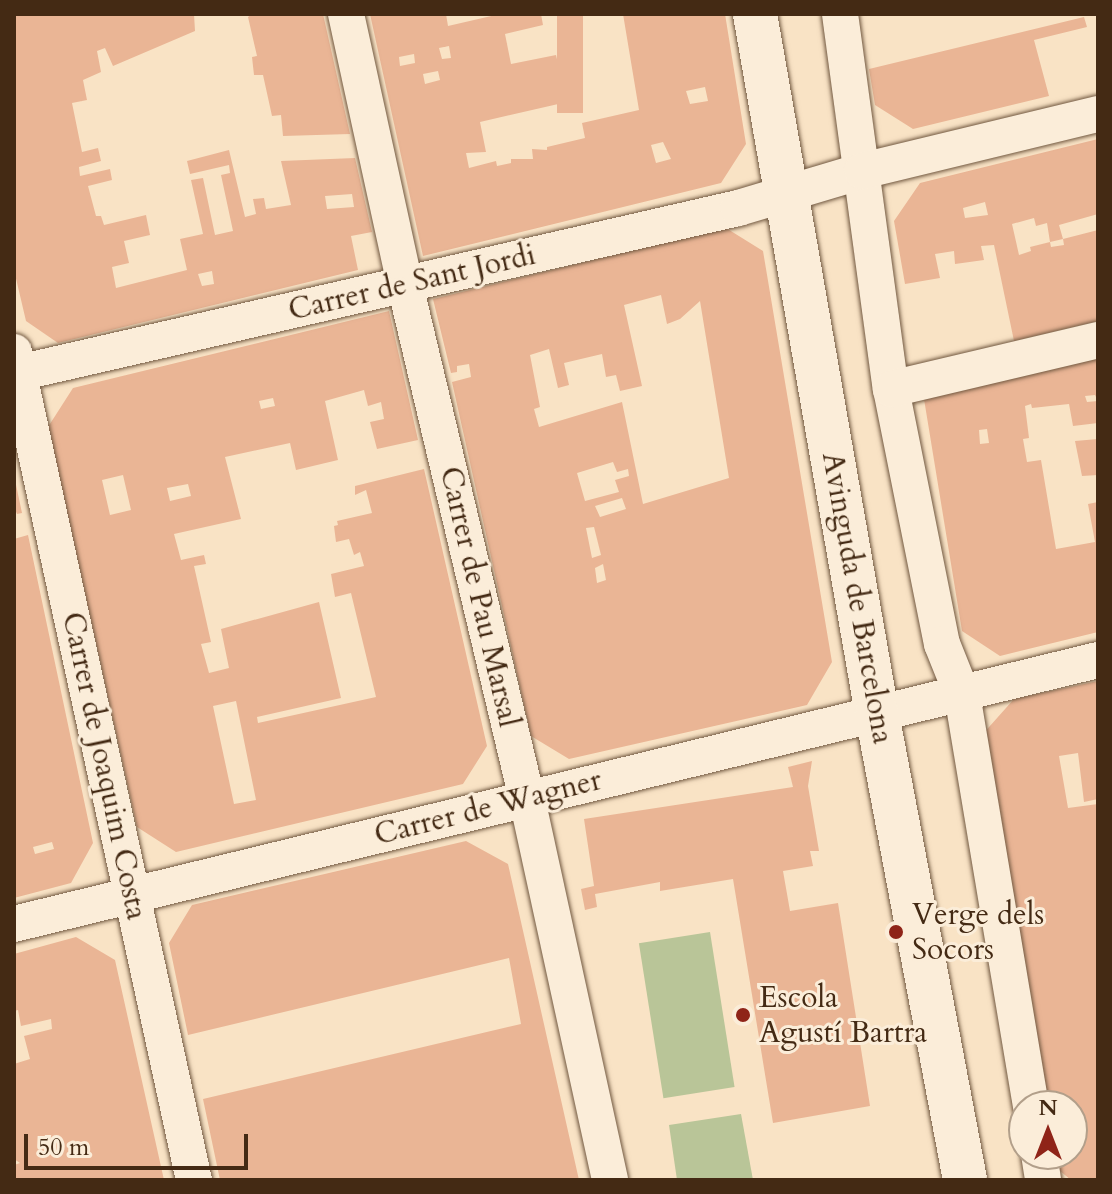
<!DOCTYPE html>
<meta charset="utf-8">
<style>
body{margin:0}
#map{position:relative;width:1112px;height:1194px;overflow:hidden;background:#f9e3c5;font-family:Cardo,serif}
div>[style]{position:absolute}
.green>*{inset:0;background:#b9c598;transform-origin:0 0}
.building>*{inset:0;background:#eab595;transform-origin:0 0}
.roads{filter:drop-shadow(0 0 2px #715840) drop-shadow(0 0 2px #715840)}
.street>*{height:36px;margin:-18px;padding:0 18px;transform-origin:18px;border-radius:18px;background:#fbedd9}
.secondary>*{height:44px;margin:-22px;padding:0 22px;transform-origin:22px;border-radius:22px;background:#fbedd9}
.dots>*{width:22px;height:22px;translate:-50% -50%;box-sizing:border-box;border:4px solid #fbedd9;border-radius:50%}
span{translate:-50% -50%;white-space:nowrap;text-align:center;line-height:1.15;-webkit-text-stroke:6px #fbedd9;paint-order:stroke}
.street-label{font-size:30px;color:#442a14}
.poi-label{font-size:30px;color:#442a14}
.left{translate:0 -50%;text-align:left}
.frame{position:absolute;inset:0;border:16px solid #442a14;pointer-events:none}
.north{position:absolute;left:1008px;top:1090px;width:80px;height:80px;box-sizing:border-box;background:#fbedd9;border:2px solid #b29f8a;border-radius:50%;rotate:0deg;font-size:22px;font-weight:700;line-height:32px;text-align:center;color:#442a14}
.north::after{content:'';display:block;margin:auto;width:28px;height:36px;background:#8f2418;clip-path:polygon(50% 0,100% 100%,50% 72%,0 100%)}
.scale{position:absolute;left:24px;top:1134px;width:224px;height:36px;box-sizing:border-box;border:4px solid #442a14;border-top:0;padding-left:10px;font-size:24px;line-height:28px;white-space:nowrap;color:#442a14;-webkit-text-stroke:6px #fbedd9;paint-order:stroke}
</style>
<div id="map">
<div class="green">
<div style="left:710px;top:932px;width:157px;height:72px;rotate:81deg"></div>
<div style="clip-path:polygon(741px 1114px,753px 1180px,677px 1180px,669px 1125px)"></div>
</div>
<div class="building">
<div style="clip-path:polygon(evenodd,14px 14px,194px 14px,195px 31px,113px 66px,105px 48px,97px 51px,101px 72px,83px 80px,87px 100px,72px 103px,82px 152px,98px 148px,101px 161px,79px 167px,80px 176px,110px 169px,112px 180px,88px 186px,96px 216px,101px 216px,104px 225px,146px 215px,150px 235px,124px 241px,129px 263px,112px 267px,116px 288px,187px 270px,180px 239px,203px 234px,191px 180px,203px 178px,215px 235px,233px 231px,221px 175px,230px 173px,229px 165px,190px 174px,187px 161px,229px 150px,245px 217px,256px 214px,253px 199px,264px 198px,266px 209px,291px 205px,281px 161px,355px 158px,372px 232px,351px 236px,358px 270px,58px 343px,26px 321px,14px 270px,14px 14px,352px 194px,354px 207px,327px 209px,325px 196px,352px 194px,14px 14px,212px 271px,214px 284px,202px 286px,198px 274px,212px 271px)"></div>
<div style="clip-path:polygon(252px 14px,323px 14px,350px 134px,283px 136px,281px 115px,272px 116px,263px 75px,254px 75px,252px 57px,257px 56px,248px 17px)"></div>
<div style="clip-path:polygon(evenodd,370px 14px,446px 14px,448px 26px,500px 14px,541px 14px,543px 25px,505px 34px,511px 64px,556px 55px,567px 102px,480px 122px,486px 152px,466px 153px,469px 168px,496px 161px,497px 166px,511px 163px,511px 159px,533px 159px,532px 149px,547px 150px,547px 147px,585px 138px,582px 123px,639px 110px,623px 14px,725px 14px,746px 144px,721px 183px,423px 256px,370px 14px,449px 46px,451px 58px,442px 59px,439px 48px,449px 46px,370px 14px,414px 54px,415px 63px,400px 66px,399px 57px,414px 54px,370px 14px,438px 71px,440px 80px,425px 84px,423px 74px,438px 71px,370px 14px,705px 87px,708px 101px,690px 104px,686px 91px,705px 87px,370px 14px,663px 142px,671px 159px,656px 163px,651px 145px,663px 142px)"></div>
<div style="left:557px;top:14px;width:26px;height:99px"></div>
<div style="clip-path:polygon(1084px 17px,1087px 27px,1034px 40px,1049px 96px,913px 129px,875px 105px,869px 69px)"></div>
<div style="clip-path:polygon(evenodd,1098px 139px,1098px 214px,1059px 225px,1063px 239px,1098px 230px,1098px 321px,1014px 341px,994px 245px,981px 246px,984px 260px,955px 264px,954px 251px,935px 254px,940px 278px,905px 284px,894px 221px,920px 183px,1098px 139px,985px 202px,988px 215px,965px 218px,963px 208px,985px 202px,1098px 139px,1034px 218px,1036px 226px,1047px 223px,1050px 242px,1063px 239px,1064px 245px,1051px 247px,1050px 242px,1030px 247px,1031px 251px,1019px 255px,1012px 224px,1034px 218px)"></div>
<div style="clip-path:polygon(evenodd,726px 228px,763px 251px,832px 662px,807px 705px,569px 759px,531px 736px,452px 382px,471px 377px,469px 364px,457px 366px,457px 372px,451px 373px,433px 299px,726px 228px,661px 295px,667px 324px,680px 319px,700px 301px,729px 478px,643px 504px,622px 402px,539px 427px,534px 409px,540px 407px,530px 355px,549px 349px,558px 388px,569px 385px,564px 363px,602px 354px,606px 377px,616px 375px,620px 391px,642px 386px,624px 305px,661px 295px,726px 228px,613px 462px,617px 472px,628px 469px,629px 476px,615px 480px,619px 492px,585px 501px,577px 473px,613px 462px,726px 228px,622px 498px,626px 509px,600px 517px,595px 506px,622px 498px,726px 228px,594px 527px,601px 555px,592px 558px,586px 528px,594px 527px,726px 228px,603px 564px,606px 580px,597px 583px,595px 568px,603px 564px)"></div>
<div style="clip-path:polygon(evenodd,389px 311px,418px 440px,377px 449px,370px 422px,384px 419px,381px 402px,368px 406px,364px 390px,325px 401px,338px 460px,296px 470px,290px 443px,225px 457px,241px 519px,174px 534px,181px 560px,204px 555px,206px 564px,194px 566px,211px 642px,201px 644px,209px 673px,229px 668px,221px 629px,319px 602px,341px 698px,257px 717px,258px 723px,376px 697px,351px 593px,335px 597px,331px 574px,364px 566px,360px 552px,354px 555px,349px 539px,336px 542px,334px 526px,338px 525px,337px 521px,372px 513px,366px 490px,355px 495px,355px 486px,424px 469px,487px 746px,463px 784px,176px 852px,137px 827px,48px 427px,73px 388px,389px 311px,273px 398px,275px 406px,261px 409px,259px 401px,273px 398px,389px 311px,123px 475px,131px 510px,110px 515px,102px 480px,123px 475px,389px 311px,188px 484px,191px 496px,170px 501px,167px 488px,188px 484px,389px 311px,236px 701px,256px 800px,234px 804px,213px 706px,236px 701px)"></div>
<div style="clip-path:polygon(evenodd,1098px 358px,1098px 401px,1095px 395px,1085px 396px,1087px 402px,1098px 401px,1098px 423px,1073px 426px,1069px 404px,1032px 408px,1031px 404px,1025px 406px,1029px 438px,1023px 439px,1027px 462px,1041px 460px,1056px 549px,1095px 542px,1088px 504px,1098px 502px,1098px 632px,1000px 656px,962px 631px,924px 399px,1098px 358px,987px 429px,989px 443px,980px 444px,979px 430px,987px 429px)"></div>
<div style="clip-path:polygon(1098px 439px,1098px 475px,1082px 476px,1075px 441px)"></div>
<div style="clip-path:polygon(14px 480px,15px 480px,22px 513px,17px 514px,14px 507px)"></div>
<div style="clip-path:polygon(evenodd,28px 535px,93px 843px,71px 883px,14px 898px,14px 539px,28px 535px,52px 842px,54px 849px,35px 854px,33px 847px,52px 842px)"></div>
<div style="clip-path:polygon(1098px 681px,1098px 799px,1084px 802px,1078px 753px,1059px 756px,1068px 808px,1098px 804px,1098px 1180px,1071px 1180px,1048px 1161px,1047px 1154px,1072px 1154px,1072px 1106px,1040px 1106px,981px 736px,1014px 699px)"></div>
<div style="clip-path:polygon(812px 761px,808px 786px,819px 851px,810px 851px,813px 866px,783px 871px,790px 911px,838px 903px,870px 1106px,773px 1123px,733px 879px,660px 891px,660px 882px,595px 894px,597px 907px,585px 910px,581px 889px,594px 886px,584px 819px,793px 787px,788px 767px)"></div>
<div style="clip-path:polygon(466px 841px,508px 864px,579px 1180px,220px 1180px,203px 1099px,521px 1024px,509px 958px,188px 1035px,169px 943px,192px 905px)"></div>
<div style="clip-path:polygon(76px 937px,115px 960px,164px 1180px,14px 1180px,14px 1165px,20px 1163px,14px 1159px,14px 1064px,30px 1059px,24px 1036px,52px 1029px,51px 1019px,21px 1026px,18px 1010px,14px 1011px,14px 954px)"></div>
</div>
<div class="roads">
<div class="street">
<div style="left:346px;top:14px;width:277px;rotate:77.7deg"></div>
<div style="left:405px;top:285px;width:528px;rotate:76.65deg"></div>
<div style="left:527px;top:799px;width:390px;rotate:77.7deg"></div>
<div style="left:840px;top:14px;width:378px;rotate:82.3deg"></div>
<div style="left:891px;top:389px;width:260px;rotate:78.7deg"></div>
<div style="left:942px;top:644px;width:54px;rotate:68.2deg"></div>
<div style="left:962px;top:694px;width:418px;rotate:80.5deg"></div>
<div style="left:14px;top:352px;width:847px;rotate:77.74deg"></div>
<div style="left:14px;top:374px;width:743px;rotate:-12.91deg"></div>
<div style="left:738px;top:208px;width:129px;rotate:-16.6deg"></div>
<div style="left:862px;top:171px;width:243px;rotate:-13.6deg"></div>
<div style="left:891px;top:389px;width:213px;rotate:-13.3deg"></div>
<div style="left:14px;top:924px;width:1116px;rotate:-13.69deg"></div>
<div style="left:1039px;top:1154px;width:26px;rotate:81deg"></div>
</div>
<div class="secondary">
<div style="left:755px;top:14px;width:711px;rotate:80.11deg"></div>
<div style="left:877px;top:714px;width:474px;rotate:79.3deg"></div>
</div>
</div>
<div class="dots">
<div style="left:896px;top:932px;background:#8f2418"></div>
<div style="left:743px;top:1015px;background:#8f2418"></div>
</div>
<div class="street-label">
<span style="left:412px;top:283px;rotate:-13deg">Carrer de Sant Jordi</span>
<span style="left:479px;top:597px;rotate:77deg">Carrer de Pau Marsal</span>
<span style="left:857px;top:598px;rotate:80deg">Avinguda de Barcelona</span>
<span style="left:104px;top:766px;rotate:78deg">Carrer de Joaquim Costa</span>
<span style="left:488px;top:808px;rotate:-14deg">Carrer de Wagner</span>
</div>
<div class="poi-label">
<span class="left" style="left:912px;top:932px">Verge dels<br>Socors</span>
<span class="left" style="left:759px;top:1015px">Escola<br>Agustí Bartra</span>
</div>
<div class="frame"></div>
<div class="north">N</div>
<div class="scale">50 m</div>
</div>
